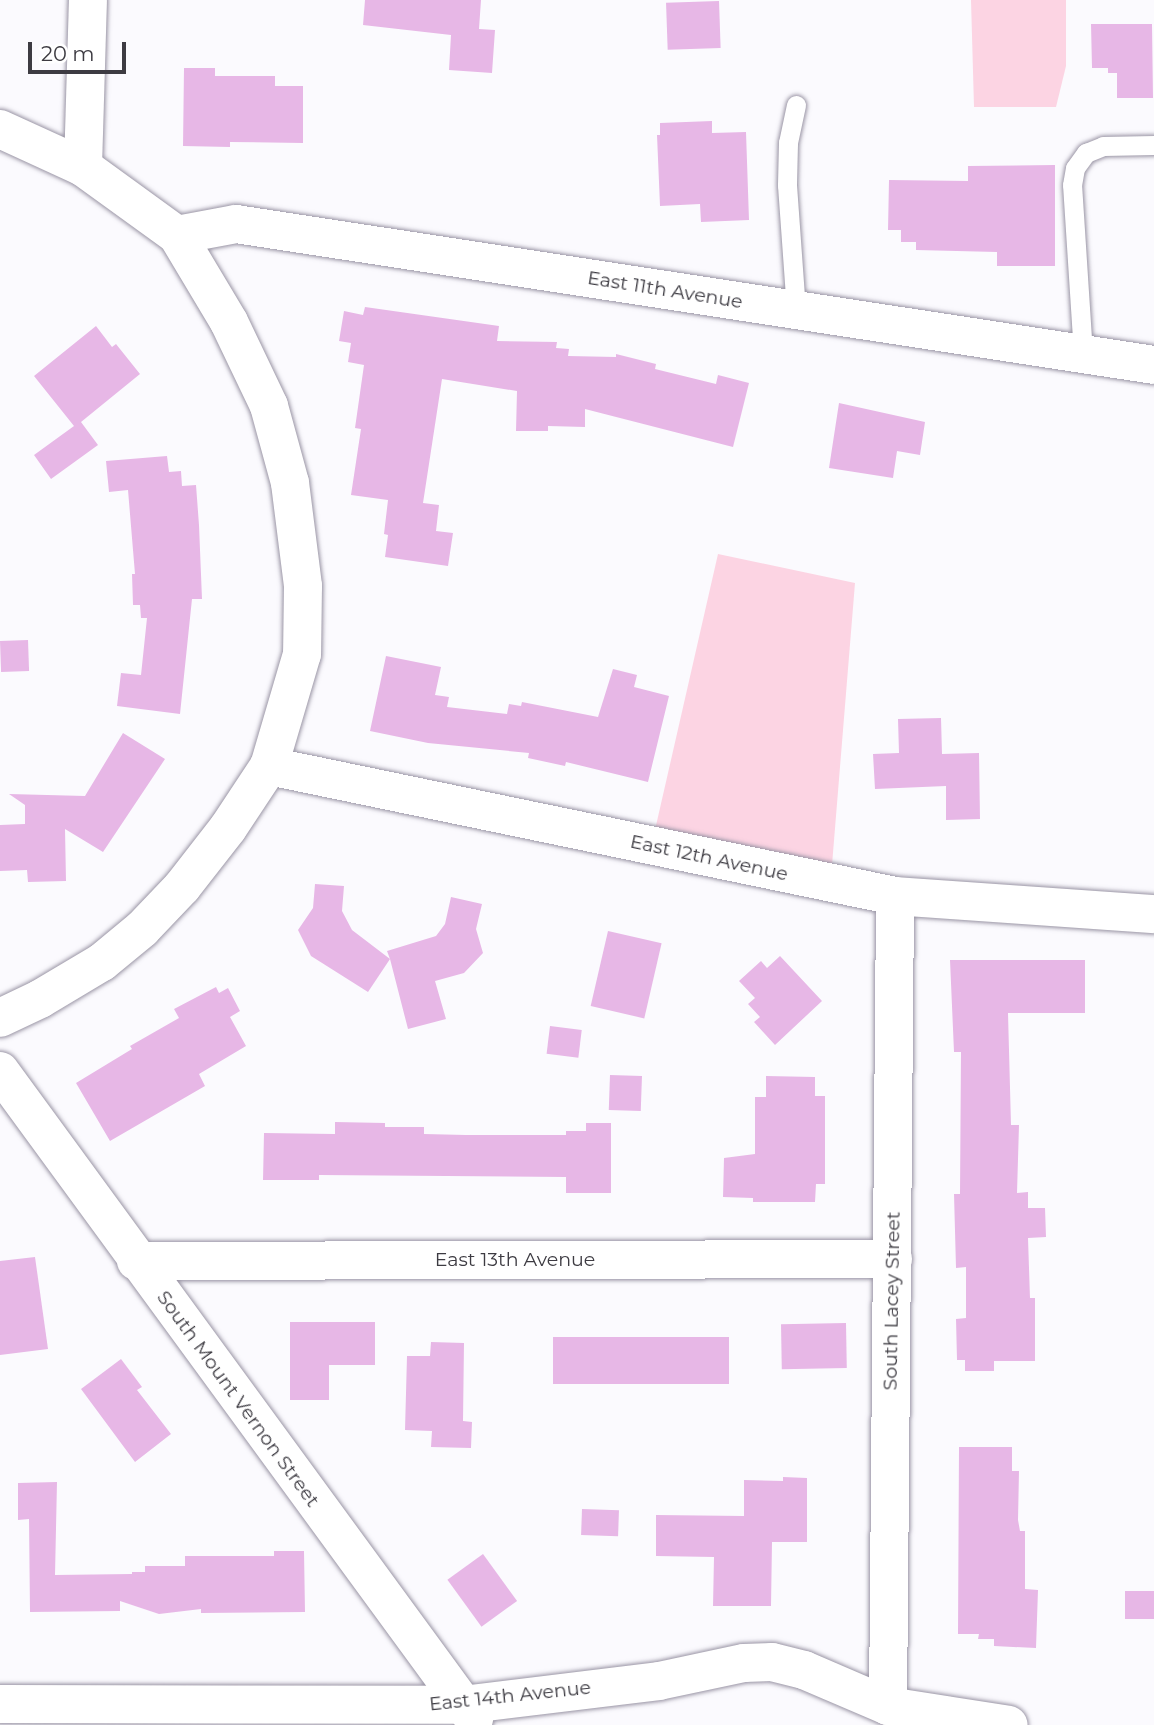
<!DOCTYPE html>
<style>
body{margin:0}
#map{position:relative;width:1154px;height:1725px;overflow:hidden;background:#fbfafe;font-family:Montserrat,sans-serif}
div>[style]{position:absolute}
.green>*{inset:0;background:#fcd4e3}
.building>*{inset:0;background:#e7b7e6;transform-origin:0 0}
.roads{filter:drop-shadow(0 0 2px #9a95a5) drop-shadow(0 0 2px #9a95a5)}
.lane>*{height:19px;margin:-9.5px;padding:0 9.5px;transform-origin:9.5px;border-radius:9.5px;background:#fff}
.street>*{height:38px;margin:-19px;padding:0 19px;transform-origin:19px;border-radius:19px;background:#fff}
span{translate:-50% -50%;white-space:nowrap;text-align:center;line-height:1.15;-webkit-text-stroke:7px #fff;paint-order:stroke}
.street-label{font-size:19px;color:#3d3b42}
.scale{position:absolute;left:28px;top:42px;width:98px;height:32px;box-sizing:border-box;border:4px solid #3d3b42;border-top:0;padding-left:9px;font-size:21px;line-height:24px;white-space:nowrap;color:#3d3b42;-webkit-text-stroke:5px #fff;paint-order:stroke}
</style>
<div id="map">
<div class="green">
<div style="clip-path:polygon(971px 0,1066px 0,1066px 66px,1056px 107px,974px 107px)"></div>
<div style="clip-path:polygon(718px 554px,855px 583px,832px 865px,655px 830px)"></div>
</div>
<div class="building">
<div style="clip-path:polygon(365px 0,481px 0,479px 29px,495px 30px,492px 73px,449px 70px,451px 35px,363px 25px)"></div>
<div style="left:719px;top:1px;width:47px;height:53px;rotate:88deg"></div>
<div style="clip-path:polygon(1091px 24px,1152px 24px,1153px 98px,1117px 98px,1117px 73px,1108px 73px,1108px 68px,1092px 68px)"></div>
<div style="clip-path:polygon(184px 68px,215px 68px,215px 76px,275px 76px,275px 86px,303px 86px,303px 143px,230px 142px,230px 147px,183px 146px)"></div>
<div style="clip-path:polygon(712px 121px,712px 133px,746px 132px,749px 220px,701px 222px,700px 204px,660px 206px,657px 135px,660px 135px,660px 123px)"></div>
<div style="clip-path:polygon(1055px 165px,1055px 266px,997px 266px,997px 252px,916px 250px,916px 242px,901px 242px,901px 230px,888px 230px,889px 180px,968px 181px,968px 166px)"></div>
<div style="clip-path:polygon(365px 307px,499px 326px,497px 341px,557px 342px,556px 348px,569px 349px,568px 356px,616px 357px,616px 354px,656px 364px,655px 369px,716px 384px,718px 375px,749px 383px,733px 447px,585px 409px,585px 427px,548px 426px,548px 431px,516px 431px,517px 391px,442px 379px,423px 503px,439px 505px,436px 531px,453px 533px,448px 566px,385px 557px,388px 535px,384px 534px,388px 500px,351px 495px,361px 429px,355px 428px,364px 365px,348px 362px,351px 343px,339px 341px,344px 311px,363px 315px)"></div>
<div style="clip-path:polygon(96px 326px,112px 347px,116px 344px,140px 374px,81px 422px,98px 445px,51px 479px,34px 455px,74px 426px,34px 376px)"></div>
<div style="clip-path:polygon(839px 403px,925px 422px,920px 455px,897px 451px,893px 478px,829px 468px)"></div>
<div style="clip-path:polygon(167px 456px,169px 472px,181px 471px,182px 486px,196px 485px,199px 525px,202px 599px,192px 599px,180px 714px,117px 706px,121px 673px,141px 675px,147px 618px,141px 618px,140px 605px,133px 605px,132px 574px,135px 574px,128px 490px,109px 492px,106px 461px)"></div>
<div style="left:28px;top:640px;width:31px;height:28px;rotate:88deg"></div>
<div style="clip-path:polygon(386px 656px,441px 667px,435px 695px,449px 697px,447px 707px,507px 714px,509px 704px,521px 706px,522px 702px,598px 717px,613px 669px,637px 675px,634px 687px,669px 696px,648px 782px,566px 762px,565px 766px,528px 758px,529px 753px,428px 743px,370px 731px)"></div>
<div style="clip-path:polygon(941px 718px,942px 754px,979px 753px,980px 819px,946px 820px,946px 786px,875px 789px,873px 754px,899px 753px,898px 719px)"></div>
<div style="clip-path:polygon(123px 733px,165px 759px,103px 852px,65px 829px,66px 881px,28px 882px,27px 870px,0 871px,0 825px,25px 824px,25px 805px,9px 794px,85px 796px)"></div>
<div style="clip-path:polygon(315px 884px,344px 886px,342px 911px,352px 930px,390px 959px,387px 951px,436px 936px,445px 924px,451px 897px,482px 904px,476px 929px,483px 953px,464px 973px,435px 981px,446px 1019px,408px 1029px,390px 959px,368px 992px,311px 956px,298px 930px,313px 908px)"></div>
<div style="left:608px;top:931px;width:55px;height:77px;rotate:13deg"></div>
<div style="clip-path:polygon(780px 956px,822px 1001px,775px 1045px,754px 1022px,760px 1017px,748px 1004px,755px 998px,739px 981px,761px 961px,767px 968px)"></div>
<div style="clip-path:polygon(950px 960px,1085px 960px,1085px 1013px,1008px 1013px,1011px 1125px,1019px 1125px,1017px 1193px,1028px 1192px,1028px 1208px,1045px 1208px,1046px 1237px,1028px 1238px,1030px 1298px,1035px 1298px,1035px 1361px,994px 1361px,994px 1371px,965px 1371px,965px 1360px,957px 1360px,956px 1319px,966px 1318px,966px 1267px,956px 1268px,954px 1194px,960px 1194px,961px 1052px,954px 1052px)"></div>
<div style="clip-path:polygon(216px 987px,219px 993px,228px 988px,240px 1011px,230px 1017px,246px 1046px,199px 1074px,205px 1086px,110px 1141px,76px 1083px,132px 1049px,130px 1046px,179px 1018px,174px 1009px)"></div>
<div style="left:550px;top:1026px;width:32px;height:28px;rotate:7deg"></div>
<div style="left:610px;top:1075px;width:32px;height:35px;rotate:2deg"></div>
<div style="clip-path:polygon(766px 1076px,815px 1077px,815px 1096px,825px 1096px,825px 1184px,816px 1184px,815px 1202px,753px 1202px,753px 1198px,723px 1197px,724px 1158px,755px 1154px,755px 1097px,766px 1097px)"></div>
<div style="clip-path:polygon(335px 1122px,385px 1123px,385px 1127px,424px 1127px,424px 1134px,466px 1135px,566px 1135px,566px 1131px,586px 1131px,586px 1123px,611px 1123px,611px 1193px,566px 1193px,566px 1177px,319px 1175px,319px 1180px,263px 1180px,264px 1133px,335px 1134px)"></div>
<div style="clip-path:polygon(35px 1257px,48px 1349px,0 1355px,0 1261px)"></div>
<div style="clip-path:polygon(290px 1322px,375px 1322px,375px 1365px,329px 1365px,329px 1400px,290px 1400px)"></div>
<div style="left:846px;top:1323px;width:45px;height:65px;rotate:89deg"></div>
<div style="left:553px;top:1337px;width:176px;height:47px"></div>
<div style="clip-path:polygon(431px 1342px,464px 1343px,463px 1421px,472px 1422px,471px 1448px,431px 1447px,432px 1431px,405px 1430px,407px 1356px,430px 1356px)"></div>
<div style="clip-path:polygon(121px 1359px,142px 1387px,137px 1390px,171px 1434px,135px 1462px,81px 1389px)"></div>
<div style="clip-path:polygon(959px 1447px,1012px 1447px,1012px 1471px,1019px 1471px,1018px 1520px,1020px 1531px,1025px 1531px,1025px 1589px,1038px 1590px,1036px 1648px,994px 1646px,994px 1639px,978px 1639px,979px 1634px,958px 1634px)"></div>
<div style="clip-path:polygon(783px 1477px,807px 1478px,807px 1542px,772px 1542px,771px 1606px,713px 1606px,714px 1557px,656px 1556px,656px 1515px,744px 1516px,744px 1480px,783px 1481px)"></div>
<div style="clip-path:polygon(57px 1482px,55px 1575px,132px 1574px,132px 1572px,145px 1572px,145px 1566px,185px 1566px,185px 1556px,274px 1556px,274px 1551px,304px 1551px,305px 1612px,201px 1613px,201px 1609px,159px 1614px,120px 1601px,120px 1611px,30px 1612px,29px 1519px,18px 1520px,18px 1483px)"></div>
<div style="left:582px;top:1509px;width:37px;height:26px;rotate:2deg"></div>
<div style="left:483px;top:1554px;width:58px;height:44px;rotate:54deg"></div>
<div style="left:1154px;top:1591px;width:28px;height:29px;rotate:90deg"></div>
</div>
<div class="roads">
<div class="lane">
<div style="left:796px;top:105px;width:39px;rotate:102deg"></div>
<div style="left:788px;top:143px;width:42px;rotate:91.4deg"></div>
<div style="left:787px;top:185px;width:125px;rotate:85.9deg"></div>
<div style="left:1083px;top:354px;width:169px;rotate:-93.7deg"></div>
<div style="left:1072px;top:185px;width:17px;rotate:-80deg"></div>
<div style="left:1075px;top:168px;width:19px;rotate:-54deg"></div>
<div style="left:1086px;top:153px;width:18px;rotate:-22deg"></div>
<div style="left:1103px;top:146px;width:51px;rotate:-1.1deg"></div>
</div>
<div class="street">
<div style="left:0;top:129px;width:91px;rotate:24.6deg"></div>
<div style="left:83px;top:167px;width:116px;rotate:35.9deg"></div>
<div style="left:177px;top:235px;width:101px;rotate:59.1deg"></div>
<div style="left:229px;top:322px;width:93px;rotate:64.5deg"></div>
<div style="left:269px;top:406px;width:80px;rotate:74.7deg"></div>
<div style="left:290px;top:483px;width:104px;rotate:82.8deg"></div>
<div style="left:303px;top:586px;width:68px;rotate:90.8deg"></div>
<div style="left:302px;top:654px;width:117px;rotate:106.4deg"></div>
<div style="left:269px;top:766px;width:74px;rotate:123.5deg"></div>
<div style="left:228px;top:828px;width:75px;rotate:127.9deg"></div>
<div style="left:182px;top:887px;width:58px;rotate:133.6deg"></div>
<div style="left:142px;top:929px;width:52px;rotate:140.5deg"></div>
<div style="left:102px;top:962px;width:72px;rotate:149.2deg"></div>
<div style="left:40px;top:999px;width:44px;rotate:154.6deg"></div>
<div style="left:83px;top:167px;width:167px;rotate:-88.3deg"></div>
<div style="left:177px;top:235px;width:60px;rotate:-10.6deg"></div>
<div style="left:236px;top:224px;width:929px;rotate:8.73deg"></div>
<div style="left:269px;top:766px;width:639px;rotate:11.73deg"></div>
<div style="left:895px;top:896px;width:260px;rotate:4deg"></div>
<div style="left:0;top:1071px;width:803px;rotate:53.82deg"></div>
<div style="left:136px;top:1261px;width:757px;rotate:-0.15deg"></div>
<div style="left:0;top:1704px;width:462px;rotate:0.1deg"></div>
<div style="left:462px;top:1705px;width:198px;rotate:-6.9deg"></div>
<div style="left:659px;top:1681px;width:87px;rotate:-12deg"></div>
<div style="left:744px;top:1663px;width:28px;rotate:-2deg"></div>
<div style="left:772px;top:1662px;width:33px;rotate:14deg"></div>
<div style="left:804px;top:1670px;width:91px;rotate:23.2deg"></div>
<div style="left:888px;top:1706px;width:122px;rotate:8.9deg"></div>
<div style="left:888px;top:1706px;width:810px;rotate:-89.5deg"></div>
</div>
</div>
<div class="street-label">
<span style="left:665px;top:290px;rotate:9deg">East 11th Avenue</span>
<span style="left:709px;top:858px;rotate:12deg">East 12th Avenue</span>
<span style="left:515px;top:1260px">East 13th Avenue</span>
<span style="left:892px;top:1301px;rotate:-89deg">South Lacey Street</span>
<span style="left:238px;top:1399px;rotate:54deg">South Mount Vernon Street</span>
<span style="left:510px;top:1696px;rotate:-6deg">East 14th Avenue</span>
</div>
<div class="scale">20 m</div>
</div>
